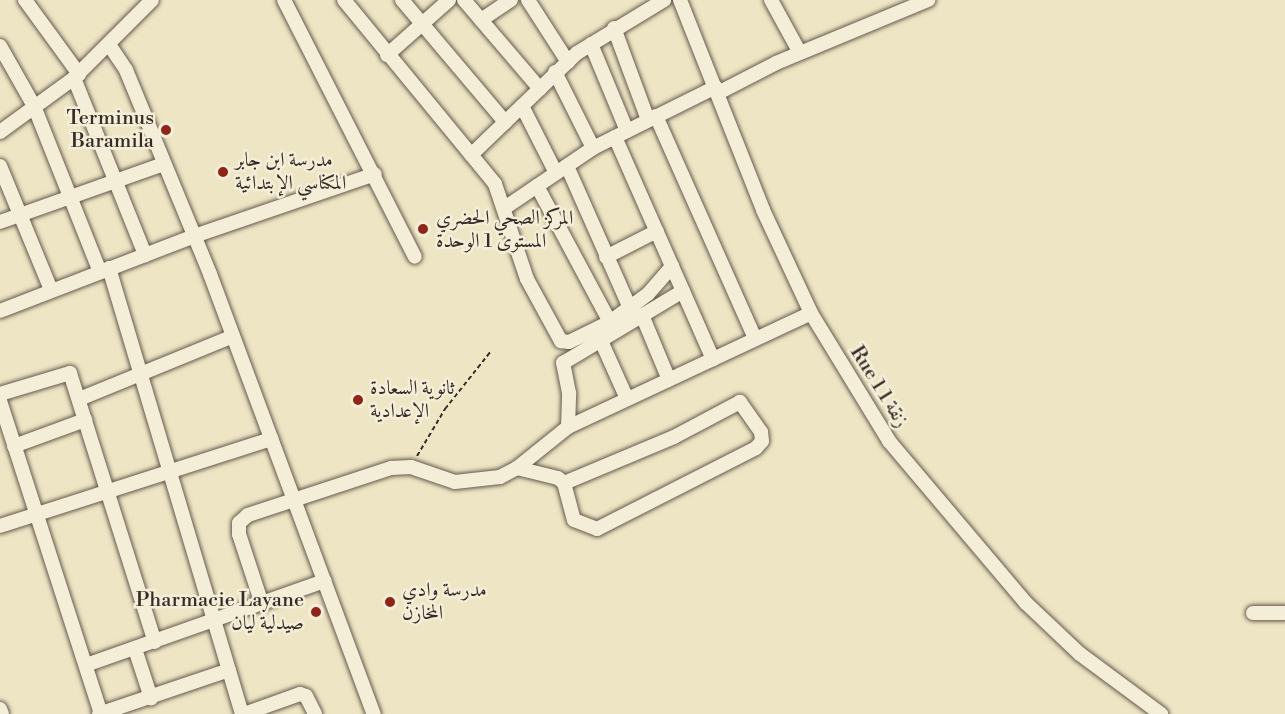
<!DOCTYPE html>
<meta charset="utf-8">
<style>
body{margin:0}
#map{position:relative;width:1285px;height:714px;overflow:hidden;background:#eee5c4;font-family:"Libre Bodoni",Amiri,serif}
div>[style]{position:absolute}
.path>*{height:2px;margin-top:-1px;transform-origin:0;background:repeating-linear-gradient(90deg,#372c25 0 4.5px,transparent 0 7.5px)}
.roads{filter:drop-shadow(0 0 2px #655a4d) drop-shadow(0 0 2px #655a4d)}
.minor>*{height:14px;margin:-7px;padding:0 7px;transform-origin:7px;border-radius:7px;background:#f4eed9}
.dots>*{width:16px;height:16px;translate:-50% -50%;box-sizing:border-box;border:3px solid #f4eed9;border-radius:50%}
span{translate:-50% -50%;white-space:nowrap;text-align:center;line-height:1.15;-webkit-text-stroke:5px #f4eed9;paint-order:stroke}
.poi-label{font-size:20px;color:#372c25}
.right{translate:-100% -50%;text-align:right}
.left{translate:0 -50%;text-align:left}
.street-label{font-size:20px;color:#372c25}
</style>
<div id="map">
<div class="path">
<div style="left:417px;top:456px;width:55px;rotate:-59.2deg"></div>
<div style="left:445px;top:409px;width:74px;rotate:-51.6deg"></div>
</div>
<div class="roads">
<div class="minor">
<div style="left:25px;top:0;width:92px;rotate:53.9deg"></div>
<div style="left:284px;top:0;width:288px;rotate:63deg"></div>
<div style="left:344px;top:0;width:238px;rotate:50.6deg"></div>
<div style="left:495px;top:184px;width:100px;rotate:71.4deg"></div>
<div style="left:527px;top:279px;width:71px;rotate:61.3deg"></div>
<div style="left:561px;top:341px;width:8px;rotate:7deg"></div>
<div style="left:569px;top:342px;width:46px;rotate:-26deg"></div>
<div style="left:610px;top:322px;width:47px;rotate:-36.4deg"></div>
<div style="left:648px;top:294px;width:37px;rotate:-49deg"></div>
<div style="left:402px;top:0;width:160px;rotate:49.8deg"></div>
<div style="left:464px;top:0;width:117px;rotate:49.5deg"></div>
<div style="left:528px;top:0;width:74px;rotate:57.2deg"></div>
<div style="left:680px;top:0;width:226px;rotate:68.4deg"></div>
<div style="left:763px;top:210px;width:114px;rotate:65deg"></div>
<div style="left:811px;top:313px;width:150px;rotate:58.6deg"></div>
<div style="left:889px;top:441px;width:212px;rotate:49.8deg"></div>
<div style="left:1026px;top:603px;width:74px;rotate:43.4deg"></div>
<div style="left:1080px;top:654px;width:101px;rotate:36.5deg"></div>
<div style="left:771px;top:0;width:60px;rotate:61.3deg"></div>
<div style="left:481px;top:20px;width:36px;rotate:-34deg"></div>
<div style="left:614px;top:28px;width:98px;rotate:69.7deg"></div>
<div style="left:591px;top:44px;width:94px;rotate:67.5deg"></div>
<div style="left:0;top:46px;width:69px;rotate:60.5deg"></div>
<div style="left:34px;top:106px;width:179px;rotate:68.3deg"></div>
<div style="left:110px;top:46px;width:29px;rotate:56deg"></div>
<div style="left:126px;top:70px;width:221px;rotate:67.6deg"></div>
<div style="left:210px;top:274px;width:470px;rotate:69.6deg"></div>
<div style="left:387px;top:55px;width:83px;rotate:-41.6deg"></div>
<div style="left:555px;top:72px;width:85px;rotate:63.4deg"></div>
<div style="left:74px;top:78px;width:191px;rotate:68.1deg"></div>
<div style="left:718px;top:93px;width:65px;rotate:-27.3deg"></div>
<div style="left:776px;top:63px;width:165px;rotate:-22.5deg"></div>
<div style="left:522px;top:106px;width:75px;rotate:63.1deg"></div>
<div style="left:656px;top:116px;width:243px;rotate:66deg"></div>
<div style="left:0;top:132px;width:92px;rotate:-36.1deg"></div>
<div style="left:74px;top:78px;width:110px;rotate:-45deg"></div>
<div style="left:615px;top:137px;width:243px;rotate:66.2deg"></div>
<div style="left:471px;top:155px;width:147px;rotate:-43.9deg"></div>
<div style="left:577px;top:53px;width:102px;rotate:-31.3deg"></div>
<div style="left:0;top:166px;width:134px;rotate:67.6deg"></div>
<div style="left:567px;top:166px;width:155px;rotate:66.1deg"></div>
<div style="left:537px;top:186px;width:154px;rotate:61.8deg"></div>
<div style="left:506px;top:207px;width:105px;rotate:-34.1deg"></div>
<div style="left:593px;top:148px;width:137px;rotate:-26.4deg"></div>
<div style="left:0;top:222px;width:174px;rotate:-19.5deg"></div>
<div style="left:606px;top:257px;width:57px;rotate:-27deg"></div>
<div style="left:109px;top:268px;width:465px;rotate:73.4deg"></div>
<div style="left:0;top:311px;width:208px;rotate:-21.1deg"></div>
<div style="left:194px;top:236px;width:191px;rotate:-18.9deg"></div>
<div style="left:642px;top:315px;width:70px;rotate:67.4deg"></div>
<div style="left:602px;top:343px;width:61px;rotate:65.9deg"></div>
<div style="left:0;top:394px;width:73px;rotate:-16.7deg"></div>
<div style="left:70px;top:373px;width:282px;rotate:72.5deg"></div>
<div style="left:79px;top:399px;width:166px;rotate:-22.2deg"></div>
<div style="left:0;top:401px;width:329px;rotate:72.1deg"></div>
<div style="left:568px;top:427px;width:34px;rotate:-88deg"></div>
<div style="left:569px;top:393px;width:31px;rotate:-101deg"></div>
<div style="left:563px;top:363px;width:140px;rotate:-31deg"></div>
<div style="left:14px;top:446px;width:76px;rotate:-20.1deg"></div>
<div style="left:517px;top:468px;width:42px;rotate:13.7deg"></div>
<div style="left:558px;top:478px;width:8px;rotate:40deg"></div>
<div style="left:564px;top:483px;width:38px;rotate:75deg"></div>
<div style="left:574px;top:520px;width:25px;rotate:21deg"></div>
<div style="left:597px;top:529px;width:178px;rotate:-27deg"></div>
<div style="left:756px;top:448px;width:9px;rotate:-49deg"></div>
<div style="left:762px;top:441px;width:9px;rotate:-96deg"></div>
<div style="left:761px;top:432px;width:37px;rotate:-125deg"></div>
<div style="left:740px;top:402px;width:75px;rotate:152.1deg"></div>
<div style="left:674px;top:437px;width:119px;rotate:157.3deg"></div>
<div style="left:0;top:526px;width:285px;rotate:-17.8deg"></div>
<div style="left:262px;top:604px;width:74px;rotate:-108.2deg"></div>
<div style="left:239px;top:534px;width:11px;rotate:-90deg"></div>
<div style="left:239px;top:523px;width:12px;rotate:-42deg"></div>
<div style="left:248px;top:515px;width:151px;rotate:-18.2deg"></div>
<div style="left:391px;top:468px;width:20px;rotate:-3deg"></div>
<div style="left:411px;top:467px;width:46px;rotate:18.8deg"></div>
<div style="left:455px;top:482px;width:45px;rotate:-6.3deg"></div>
<div style="left:500px;top:477px;width:19px;rotate:-28deg"></div>
<div style="left:517px;top:468px;width:65px;rotate:-38.8deg"></div>
<div style="left:568px;top:427px;width:268px;rotate:-25.1deg"></div>
<div style="left:1253px;top:613px;width:32px"></div>
<div style="left:135px;top:649px;width:52px;rotate:71.9deg"></div>
<div style="left:86px;top:665px;width:253px;rotate:-19.4deg"></div>
<div style="left:0;top:709px;width:5px;rotate:68deg"></div>
<div style="left:99px;top:714px;width:137px;rotate:-18.7deg"></div>
<div style="left:244px;top:714px;width:59px;rotate:-19.7deg"></div>
<div style="left:300px;top:694px;width:6px;rotate:18deg"></div>
<div style="left:306px;top:696px;width:20px;rotate:63deg"></div>
</div>
</div>
<div class="dots">
<div style="left:166px;top:130px;background:#8f2418"></div>
<div style="left:223px;top:172px;background:#8f2418"></div>
<div style="left:423px;top:229px;background:#8f2418"></div>
<div style="left:358px;top:400px;background:#8f2418"></div>
<div style="left:390px;top:602px;background:#8f2418"></div>
<div style="left:316px;top:612px;background:#8f2418"></div>
</div>
<div class="poi-label">
<span class="right" style="left:154px;top:130px">Terminus<br>Baramila</span>
<span class="left" style="left:235px;top:172px">مدرسة ابن جابر<br>المكناسي الإبتدائية</span>
<span class="left" style="left:436px;top:230px">المركز الصحي الحضري<br>المستوى 1 الوحدة</span>
<span class="left" style="left:370px;top:400px">ثانوية السعادة<br>الإعدادية</span>
<span class="left" style="left:402px;top:602px">مدرسة وادي<br>المخازن</span>
<span class="right" style="left:304px;top:612px">Pharmacie Layane<br>صيدلية ليان</span>
</div>
<div class="street-label">
<span style="left:879px;top:387px;rotate:58deg">Rue 1 زنقة 1</span>
</div>
</div>
